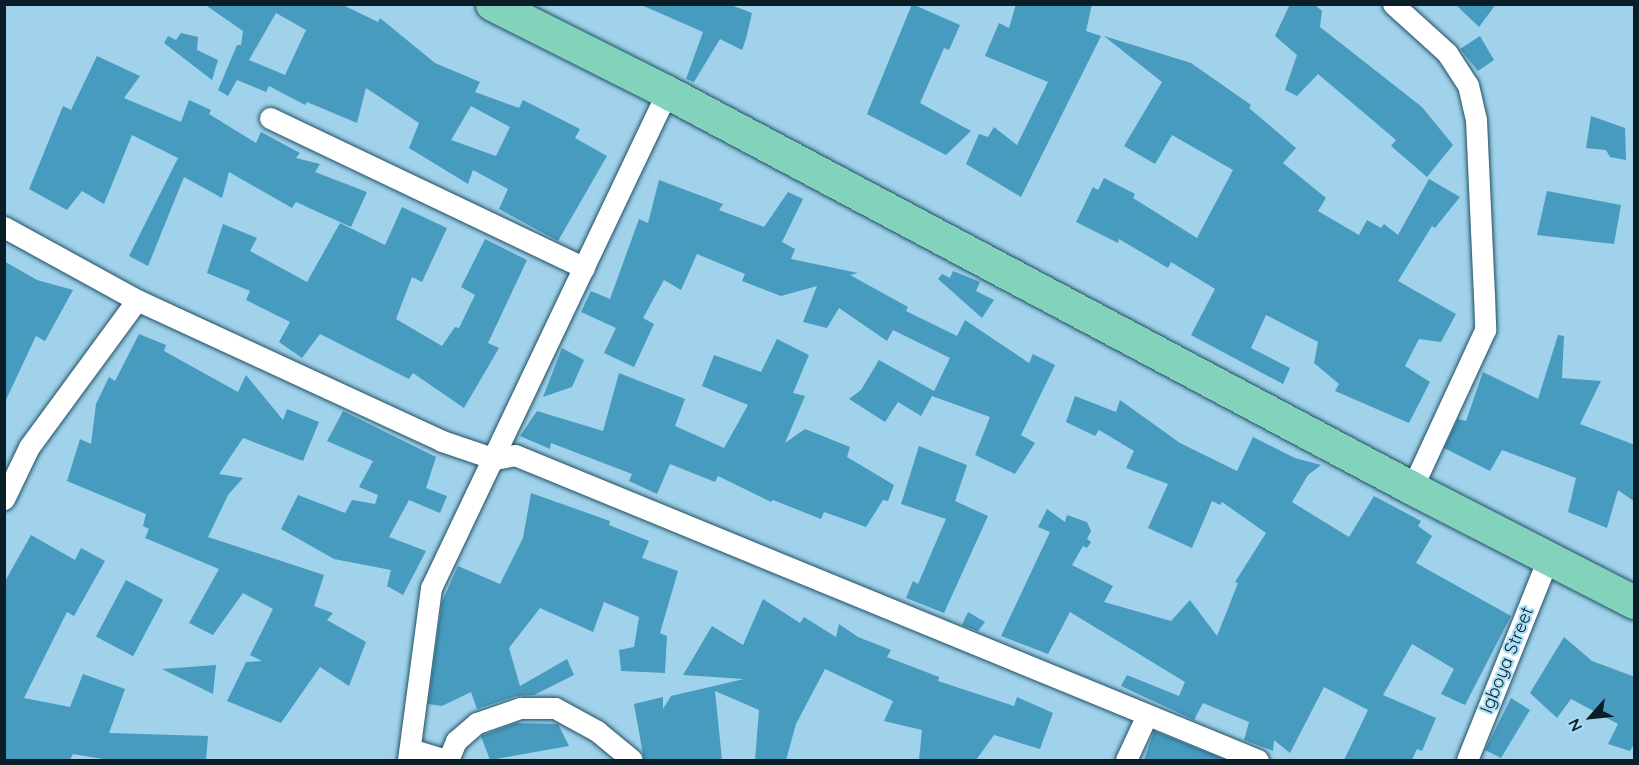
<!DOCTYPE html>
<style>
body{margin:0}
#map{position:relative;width:1639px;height:765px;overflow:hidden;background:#a0d2eb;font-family:Quicksand,sans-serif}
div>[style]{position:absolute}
.building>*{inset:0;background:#479bbf;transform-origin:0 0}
.roads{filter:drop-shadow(0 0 2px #1f4f64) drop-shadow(0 0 2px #1f4f64)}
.street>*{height:21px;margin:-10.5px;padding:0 10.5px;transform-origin:10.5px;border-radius:10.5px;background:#fff}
.primary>*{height:33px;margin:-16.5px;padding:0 16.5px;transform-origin:16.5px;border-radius:16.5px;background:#83d2bc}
span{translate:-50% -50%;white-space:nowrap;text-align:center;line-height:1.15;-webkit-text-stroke:4.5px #addff8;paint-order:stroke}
.street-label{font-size:18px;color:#0a1e27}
.frame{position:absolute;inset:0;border:6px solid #0a1e27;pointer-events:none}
.north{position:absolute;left:1561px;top:687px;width:60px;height:60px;-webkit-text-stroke:4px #addff8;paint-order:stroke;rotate:243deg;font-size:16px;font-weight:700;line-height:24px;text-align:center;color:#0a1e27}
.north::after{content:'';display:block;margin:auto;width:21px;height:27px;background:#0a1e27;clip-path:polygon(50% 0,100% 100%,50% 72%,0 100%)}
</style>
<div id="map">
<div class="building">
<div style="clip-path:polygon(evenodd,204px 4px,341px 4px,378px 22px,380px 18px,435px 63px,480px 82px,475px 92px,519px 108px,523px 100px,580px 129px,575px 138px,607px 156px,558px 241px,499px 209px,508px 189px,473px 170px,468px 184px,409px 148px,419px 123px,366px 88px,357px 123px,307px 102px,305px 105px,269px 86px,266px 92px,237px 80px,228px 96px,218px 90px,237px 45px,241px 45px,243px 31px,204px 4px,276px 13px,306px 30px,285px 75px,249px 60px,276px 13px,204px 4px,471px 106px,510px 127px,496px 156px,451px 140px,471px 106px)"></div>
<div style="clip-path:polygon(639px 4px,728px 4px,752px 13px,746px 39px,742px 50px,720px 39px,694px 82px,686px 79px,703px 32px)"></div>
<div style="clip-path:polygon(912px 4px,960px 25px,949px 50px,944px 48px,920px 103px,971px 131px,946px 155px,867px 114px)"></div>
<div style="clip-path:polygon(1016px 4px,1092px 4px,1086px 31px,1101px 36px,1021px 197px,966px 164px,979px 134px,988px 137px,994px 127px,1017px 145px,1048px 82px,985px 56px,999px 23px,1009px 28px)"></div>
<div style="clip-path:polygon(1290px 4px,1314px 4px,1322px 11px,1320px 27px,1422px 107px,1453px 145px,1427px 177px,1391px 146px,1396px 140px,1318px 74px,1297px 96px,1285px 90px,1297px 55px,1275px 36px)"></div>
<div style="clip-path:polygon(1455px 4px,1496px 4px,1479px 27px)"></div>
<div style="clip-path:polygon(181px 33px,198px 37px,197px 50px,218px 60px,212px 80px,164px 43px,168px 36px,176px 40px)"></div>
<div style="clip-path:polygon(1104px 36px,1191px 63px,1251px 105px,1249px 108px,1296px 148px,1283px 163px,1326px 198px,1318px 211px,1359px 235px,1367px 220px,1381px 228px,1384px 224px,1398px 235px,1429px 179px,1460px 197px,1435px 228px,1432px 226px,1398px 281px,1456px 314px,1441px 342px,1419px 339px,1405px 366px,1430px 382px,1409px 423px,1335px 391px,1339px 384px,1314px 363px,1318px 342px,1266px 315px,1251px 348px,1290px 368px,1283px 384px,1191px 335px,1215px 289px,1171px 262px,1168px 268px,1119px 239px,1118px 243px,1076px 222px,1093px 187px,1098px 190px,1104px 178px,1135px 194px,1133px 198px,1197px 238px,1233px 170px,1172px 135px,1155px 164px,1124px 146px,1162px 82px)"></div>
<div style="clip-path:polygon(1480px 36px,1494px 60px,1478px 71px,1460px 49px)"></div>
<div style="clip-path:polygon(97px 56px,140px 76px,124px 98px,181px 122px,189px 100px,211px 110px,209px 114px,256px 143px,261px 132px,300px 153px,296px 158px,320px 164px,315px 172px,367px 192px,351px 227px,296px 202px,292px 208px,229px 172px,222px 198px,184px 177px,148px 266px,129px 256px,178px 158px,132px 135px,104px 204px,82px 191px,67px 210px,29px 189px,63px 106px,71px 110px)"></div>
<div style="clip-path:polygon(1591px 116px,1625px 128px,1626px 160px,1610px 157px,1606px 150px,1586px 148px)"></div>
<div style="clip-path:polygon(659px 180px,723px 204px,719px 210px,764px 227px,788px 192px,803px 199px,782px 242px,795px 249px,791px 259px,858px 273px,850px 275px,908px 307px,906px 311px,957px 336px,965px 320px,1029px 363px,1033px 354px,1055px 365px,1021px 435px,1035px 443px,1015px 474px,975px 455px,990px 417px,932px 396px,921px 416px,898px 402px,885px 422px,849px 399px,861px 390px,879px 360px,934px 391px,950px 358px,893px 330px,887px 341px,839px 308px,827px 328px,803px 322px,817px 286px,781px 296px,742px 281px,745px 274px,697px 254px,681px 290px,664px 280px,643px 318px,654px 324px,634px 367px,604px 353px,616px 328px,581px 312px,591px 291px,610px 299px,639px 219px,648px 223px)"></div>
<div style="clip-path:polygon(1547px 191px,1621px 205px,1614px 244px,1537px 235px)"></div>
<div style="clip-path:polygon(402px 207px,447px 228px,422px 282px,412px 277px,396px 319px,442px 346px,455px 327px,459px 328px,475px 295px,461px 287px,485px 239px,527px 260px,488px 343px,499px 348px,464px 408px,413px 373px,409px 379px,320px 334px,302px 358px,279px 342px,290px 322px,246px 300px,250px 291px,207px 273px,223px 224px,257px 238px,250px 251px,307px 282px,340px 223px,385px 245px)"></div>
<div style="clip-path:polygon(4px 261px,37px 280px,73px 290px,45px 341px,36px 336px,4px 404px)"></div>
<div style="clip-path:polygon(953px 271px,980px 282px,976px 291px,994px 300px,982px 318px,938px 279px,942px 274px,950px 278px)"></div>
<div style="clip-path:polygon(139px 334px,166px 345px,164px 351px,238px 392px,246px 375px,283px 420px,287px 409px,319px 422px,303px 461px,243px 438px,219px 474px,243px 478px,228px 495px,208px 537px,324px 575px,314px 606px,333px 613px,327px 620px,366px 642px,349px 686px,320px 667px,281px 723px,227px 701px,246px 662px,262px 661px,250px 655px,273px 609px,243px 593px,213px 635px,189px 623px,219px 569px,145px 538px,149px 529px,143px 526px,146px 514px,67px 481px,80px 439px,91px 444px,96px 404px,109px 377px,115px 381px)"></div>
<div style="clip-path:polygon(1558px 335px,1564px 336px,1562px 378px,1601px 381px,1580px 424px,1635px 445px,1635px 502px,1618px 490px,1607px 528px,1568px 512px,1576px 478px,1502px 450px,1490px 471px,1444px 448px,1458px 419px,1466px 421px,1483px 372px,1538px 399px)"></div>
<div style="clip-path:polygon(777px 339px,809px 355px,793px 393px,805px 396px,785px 443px,805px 429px,850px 447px,847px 457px,894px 485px,888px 501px,883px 500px,866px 527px,824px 512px,821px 519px,773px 500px,771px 502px,718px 476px,715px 482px,670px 464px,657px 494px,629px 481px,632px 474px,551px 443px,550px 449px,520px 436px,537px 411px,603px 431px,619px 373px,685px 399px,675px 426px,724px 448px,748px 405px,702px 386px,714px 355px,761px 372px)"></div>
<div style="clip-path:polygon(562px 348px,584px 360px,572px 387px,543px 397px)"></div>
<div style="clip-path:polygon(1075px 396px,1116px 412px,1120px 400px,1180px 443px,1237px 471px,1253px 437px,1295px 458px,1321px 465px,1308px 475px,1292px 502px,1349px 537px,1374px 496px,1421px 521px,1418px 526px,1432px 536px,1416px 563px,1511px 616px,1465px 705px,1441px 694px,1454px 669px,1412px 644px,1383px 695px,1436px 718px,1422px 751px,1417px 749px,1412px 760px,1344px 760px,1368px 710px,1324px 687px,1290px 753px,1274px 740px,1273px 751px,1244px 740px,1249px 722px,1203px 703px,1194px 720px,1121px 686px,1127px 675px,1179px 696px,1185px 682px,1070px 612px,1048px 654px,1001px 636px,1050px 532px,1038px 527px,1047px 509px,1065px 522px,1067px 515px,1087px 522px,1091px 531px,1087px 539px,1091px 542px,1087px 548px,1083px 546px,1072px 565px,1113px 586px,1104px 602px,1171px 621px,1190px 600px,1217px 636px,1238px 583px,1235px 582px,1266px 533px,1222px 502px,1220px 505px,1212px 501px,1192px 548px,1148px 528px,1168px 484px,1126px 468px,1134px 451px,1099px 430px,1095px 436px,1066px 422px)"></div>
<div style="clip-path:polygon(343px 411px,436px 457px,426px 488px,447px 496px,440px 513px,409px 500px,389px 537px,426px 551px,403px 595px,387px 586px,391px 570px,334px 559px,281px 529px,298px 495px,345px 513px,352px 500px,375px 504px,378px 495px,359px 487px,373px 461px,327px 441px)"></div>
<div style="clip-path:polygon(919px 446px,967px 465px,955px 501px,988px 516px,944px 613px,906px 598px,913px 581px,918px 584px,946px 519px,901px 504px)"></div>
<div style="clip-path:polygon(531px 493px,610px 521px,609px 525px,649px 541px,642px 558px,678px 571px,660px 633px,667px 636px,665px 673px,621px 671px,619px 650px,634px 647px,639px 617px,604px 602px,593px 632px,540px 608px,509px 648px,520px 686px,567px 659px,574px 675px,534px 695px,516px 696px,477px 709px,471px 692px,442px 706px,428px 704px,442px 602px,458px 566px,500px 584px,523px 538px)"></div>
<div style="clip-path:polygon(31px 535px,75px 560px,81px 548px,105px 561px,74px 616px,67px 612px,24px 698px,70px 707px,83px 674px,125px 689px,109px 733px,208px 736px,206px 760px,109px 760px,73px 754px,70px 760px,4px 760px,4px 583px)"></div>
<div style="left:126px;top:580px;width:42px;height:64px;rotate:28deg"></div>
<div style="clip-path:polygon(763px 599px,800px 623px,804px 617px,836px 637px,839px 624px,858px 637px,891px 650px,887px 657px,939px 677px,938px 681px,1014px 706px,1017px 697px,1053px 713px,1040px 749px,994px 735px,976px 760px,919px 760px,922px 730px,884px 721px,893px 701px,825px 669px,796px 724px,786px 760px,755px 760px,759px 710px,715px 691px,722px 760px,644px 760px,634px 704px,663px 697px,663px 709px,671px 696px,744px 679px,683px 675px,712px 626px,743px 645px)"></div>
<div style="clip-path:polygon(968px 612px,985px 622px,978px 631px,962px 625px)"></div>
<div style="clip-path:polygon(1564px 637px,1592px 661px,1635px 677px,1635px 743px,1630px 751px,1608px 744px,1618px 724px,1571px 699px,1557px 718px,1530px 693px)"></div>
<div style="clip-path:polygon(216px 665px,213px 694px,162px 669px)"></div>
<div style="clip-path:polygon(1511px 698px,1530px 710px,1501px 758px,1485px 750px)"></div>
<div style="clip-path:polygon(516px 723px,558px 724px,569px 746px,490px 760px,481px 736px)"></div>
<div style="clip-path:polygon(1154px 731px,1226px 760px,1144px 760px)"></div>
</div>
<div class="roads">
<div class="street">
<div style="left:1393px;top:4px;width:73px;rotate:42.2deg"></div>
<div style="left:1447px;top:53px;width:38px;rotate:57deg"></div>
<div style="left:1468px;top:85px;width:36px;rotate:77deg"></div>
<div style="left:1476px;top:120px;width:174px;rotate:87.4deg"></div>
<div style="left:1484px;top:294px;width:36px;rotate:88deg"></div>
<div style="left:1485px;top:330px;width:174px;rotate:114.8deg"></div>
<div style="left:270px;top:118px;width:348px;rotate:25.5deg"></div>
<div style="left:4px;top:227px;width:152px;rotate:28.8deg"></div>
<div style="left:137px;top:300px;width:336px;rotate:24.8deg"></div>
<div style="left:442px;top:441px;width:56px;rotate:18.8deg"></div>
<div style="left:495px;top:459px;width:20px;rotate:-11deg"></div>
<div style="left:515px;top:455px;width:803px;rotate:22.32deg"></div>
<div style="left:4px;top:499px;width:58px;rotate:-64.3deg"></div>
<div style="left:29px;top:447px;width:182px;rotate:-53.7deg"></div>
<div style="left:410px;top:749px;width:38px;rotate:17deg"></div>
<div style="left:408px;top:760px;width:174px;rotate:-82.4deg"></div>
<div style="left:431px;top:588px;width:549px;rotate:-64.55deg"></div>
<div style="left:448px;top:760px;width:21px;rotate:-67deg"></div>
<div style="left:456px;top:741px;width:28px;rotate:-41deg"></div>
<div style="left:477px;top:723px;width:46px;rotate:-19.2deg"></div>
<div style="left:520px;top:708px;width:35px"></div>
<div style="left:555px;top:708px;width:48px;rotate:28.7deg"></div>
<div style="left:597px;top:731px;width:45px;rotate:39.6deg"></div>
<div style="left:1126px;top:760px;width:47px;rotate:-65.1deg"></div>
<div style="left:1467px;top:760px;width:217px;rotate:-68.1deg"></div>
</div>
<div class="primary">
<div style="left:492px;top:4px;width:196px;rotate:26.7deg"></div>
<div style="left:667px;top:92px;width:844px;rotate:27.99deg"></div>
<div style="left:1412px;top:488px;width:250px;rotate:27.2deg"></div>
</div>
</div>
<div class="street-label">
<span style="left:1507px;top:660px;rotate:-68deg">Igboya Street</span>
</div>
<div class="frame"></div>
<div class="north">N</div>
</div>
